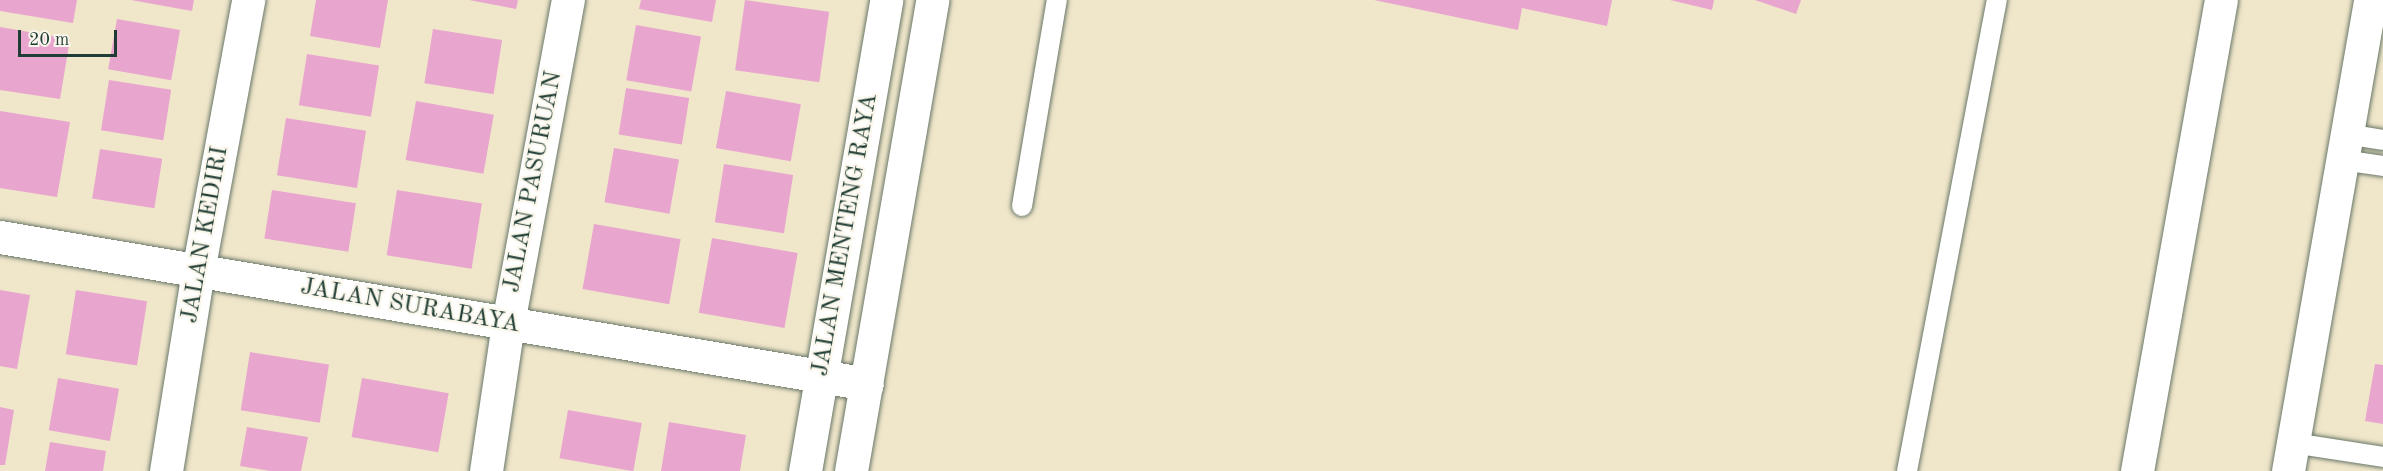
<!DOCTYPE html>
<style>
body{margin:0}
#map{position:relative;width:2383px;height:471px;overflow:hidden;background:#f0e6ca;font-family:"Old Standard TT",serif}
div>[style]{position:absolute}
.building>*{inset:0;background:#e8a6ce;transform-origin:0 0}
.roads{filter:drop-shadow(0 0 2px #687868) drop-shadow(0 0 2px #687868)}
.service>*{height:20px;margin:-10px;padding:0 10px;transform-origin:10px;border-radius:10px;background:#fff}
.minor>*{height:33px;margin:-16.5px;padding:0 16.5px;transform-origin:16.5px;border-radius:16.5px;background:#fff}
.tertiary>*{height:33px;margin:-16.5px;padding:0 16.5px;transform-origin:16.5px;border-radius:16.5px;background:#fff}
span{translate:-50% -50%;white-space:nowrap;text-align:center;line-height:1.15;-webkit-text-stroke:4.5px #fbf7ec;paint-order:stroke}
.street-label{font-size:24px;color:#1f3d34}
.scale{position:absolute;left:18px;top:30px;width:99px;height:27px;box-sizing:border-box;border:3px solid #1f3d34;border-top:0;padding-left:8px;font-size:18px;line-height:21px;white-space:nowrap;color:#1f3d34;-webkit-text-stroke:4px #fbf7ec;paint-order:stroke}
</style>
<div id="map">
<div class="building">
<div style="clip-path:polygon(0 0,77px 0,73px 23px,0 11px)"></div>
<div style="clip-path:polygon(131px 0,194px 0,192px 11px)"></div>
<div style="clip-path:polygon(316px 0,388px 0,380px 48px,310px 36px)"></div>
<div style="clip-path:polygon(469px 0,518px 0,516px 9px)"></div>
<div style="clip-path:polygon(641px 0,716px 0,712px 22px,639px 9px)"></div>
<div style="left:745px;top:0;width:85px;height:71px;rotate:8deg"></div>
<div style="clip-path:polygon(1374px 0,1612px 0,1607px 26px,1522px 8px,1518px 30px)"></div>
<div style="clip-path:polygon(1670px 0,1714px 0,1712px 10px)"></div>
<div style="clip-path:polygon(1755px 0,1801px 0,1796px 14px)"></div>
<div style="left:117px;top:19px;width:64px;height:51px;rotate:10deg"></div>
<div style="left:636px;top:25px;width:66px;height:56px;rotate:10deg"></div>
<div style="clip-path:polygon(0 27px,70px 39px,60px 99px,0 90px)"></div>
<div style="left:433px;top:29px;width:70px;height:55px;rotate:9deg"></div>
<div style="left:307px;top:54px;width:73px;height:52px;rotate:9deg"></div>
<div style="left:109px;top:80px;width:63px;height:51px;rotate:9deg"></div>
<div style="left:626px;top:88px;width:64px;height:47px;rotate:9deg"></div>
<div style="left:726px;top:91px;width:76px;height:58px;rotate:10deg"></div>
<div style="left:416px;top:101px;width:79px;height:60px;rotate:10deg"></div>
<div style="clip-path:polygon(0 111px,70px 122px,57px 197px,0 188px)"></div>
<div style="left:286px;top:118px;width:81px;height:58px;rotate:9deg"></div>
<div style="left:614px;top:148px;width:66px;height:55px;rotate:10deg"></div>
<div style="left:100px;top:149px;width:63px;height:50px;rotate:9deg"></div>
<div style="left:724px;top:164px;width:70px;height:59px;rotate:9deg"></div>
<div style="left:272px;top:190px;width:85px;height:49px;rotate:9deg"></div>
<div style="left:397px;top:190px;width:86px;height:66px;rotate:9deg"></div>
<div style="left:594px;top:224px;width:88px;height:66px;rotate:10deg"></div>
<div style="left:712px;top:238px;width:87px;height:76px;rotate:10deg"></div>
<div style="clip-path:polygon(0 290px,30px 295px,17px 369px,0 366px)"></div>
<div style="left:76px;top:290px;width:72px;height:65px;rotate:9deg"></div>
<div style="left:250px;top:352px;width:80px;height:59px;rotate:9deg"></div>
<div style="clip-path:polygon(2375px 364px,2383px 365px,2383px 424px,2365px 421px)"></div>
<div style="left:58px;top:378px;width:62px;height:53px;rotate:10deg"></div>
<div style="left:362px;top:378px;width:88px;height:60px;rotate:10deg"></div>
<div style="clip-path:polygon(0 407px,14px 410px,5px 465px,0 465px)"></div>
<div style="left:568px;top:410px;width:75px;height:49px;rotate:10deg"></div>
<div style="clip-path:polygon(669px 422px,746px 435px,740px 471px,661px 471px)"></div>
<div style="clip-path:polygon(247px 427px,308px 437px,301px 471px,270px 471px,240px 466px)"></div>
<div style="clip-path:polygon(50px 442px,106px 451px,103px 471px,45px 471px)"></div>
</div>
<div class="roads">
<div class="service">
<div style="left:2346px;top:134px;width:37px;rotate:9deg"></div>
<div style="left:2342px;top:160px;width:41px;rotate:8.3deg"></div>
<div style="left:1022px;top:206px;width:209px;rotate:-80.4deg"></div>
<div style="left:2293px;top:443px;width:91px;rotate:8.8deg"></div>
<div style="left:1907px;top:471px;width:480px;rotate:-79.2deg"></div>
</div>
<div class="minor">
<div style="left:0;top:237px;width:879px;rotate:9.62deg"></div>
<div style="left:166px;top:471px;width:203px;rotate:-80.9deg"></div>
<div style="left:198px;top:271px;width:276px;rotate:-79.5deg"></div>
<div style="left:486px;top:471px;width:150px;rotate:-81.5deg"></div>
<div style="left:508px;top:323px;width:329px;rotate:-79.5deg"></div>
<div style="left:805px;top:471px;width:478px;rotate:-80.2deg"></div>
<div style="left:851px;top:471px;width:478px;rotate:-80.2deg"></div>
</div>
<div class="tertiary">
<div style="left:2137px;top:471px;width:478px;rotate:-79.9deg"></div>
<div style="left:2288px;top:471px;width:478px;rotate:-80.1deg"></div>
</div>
</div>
<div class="street-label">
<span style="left:534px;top:182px;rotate:-79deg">JALAN PASURUAN</span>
<span style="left:206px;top:235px;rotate:-80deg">JALAN KEDIRI</span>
<span style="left:846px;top:235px;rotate:-80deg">JALAN MENTENG RAYA</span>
<span style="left:410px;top:307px;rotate:10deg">JALAN SURABAYA</span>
</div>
<div class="scale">20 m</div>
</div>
